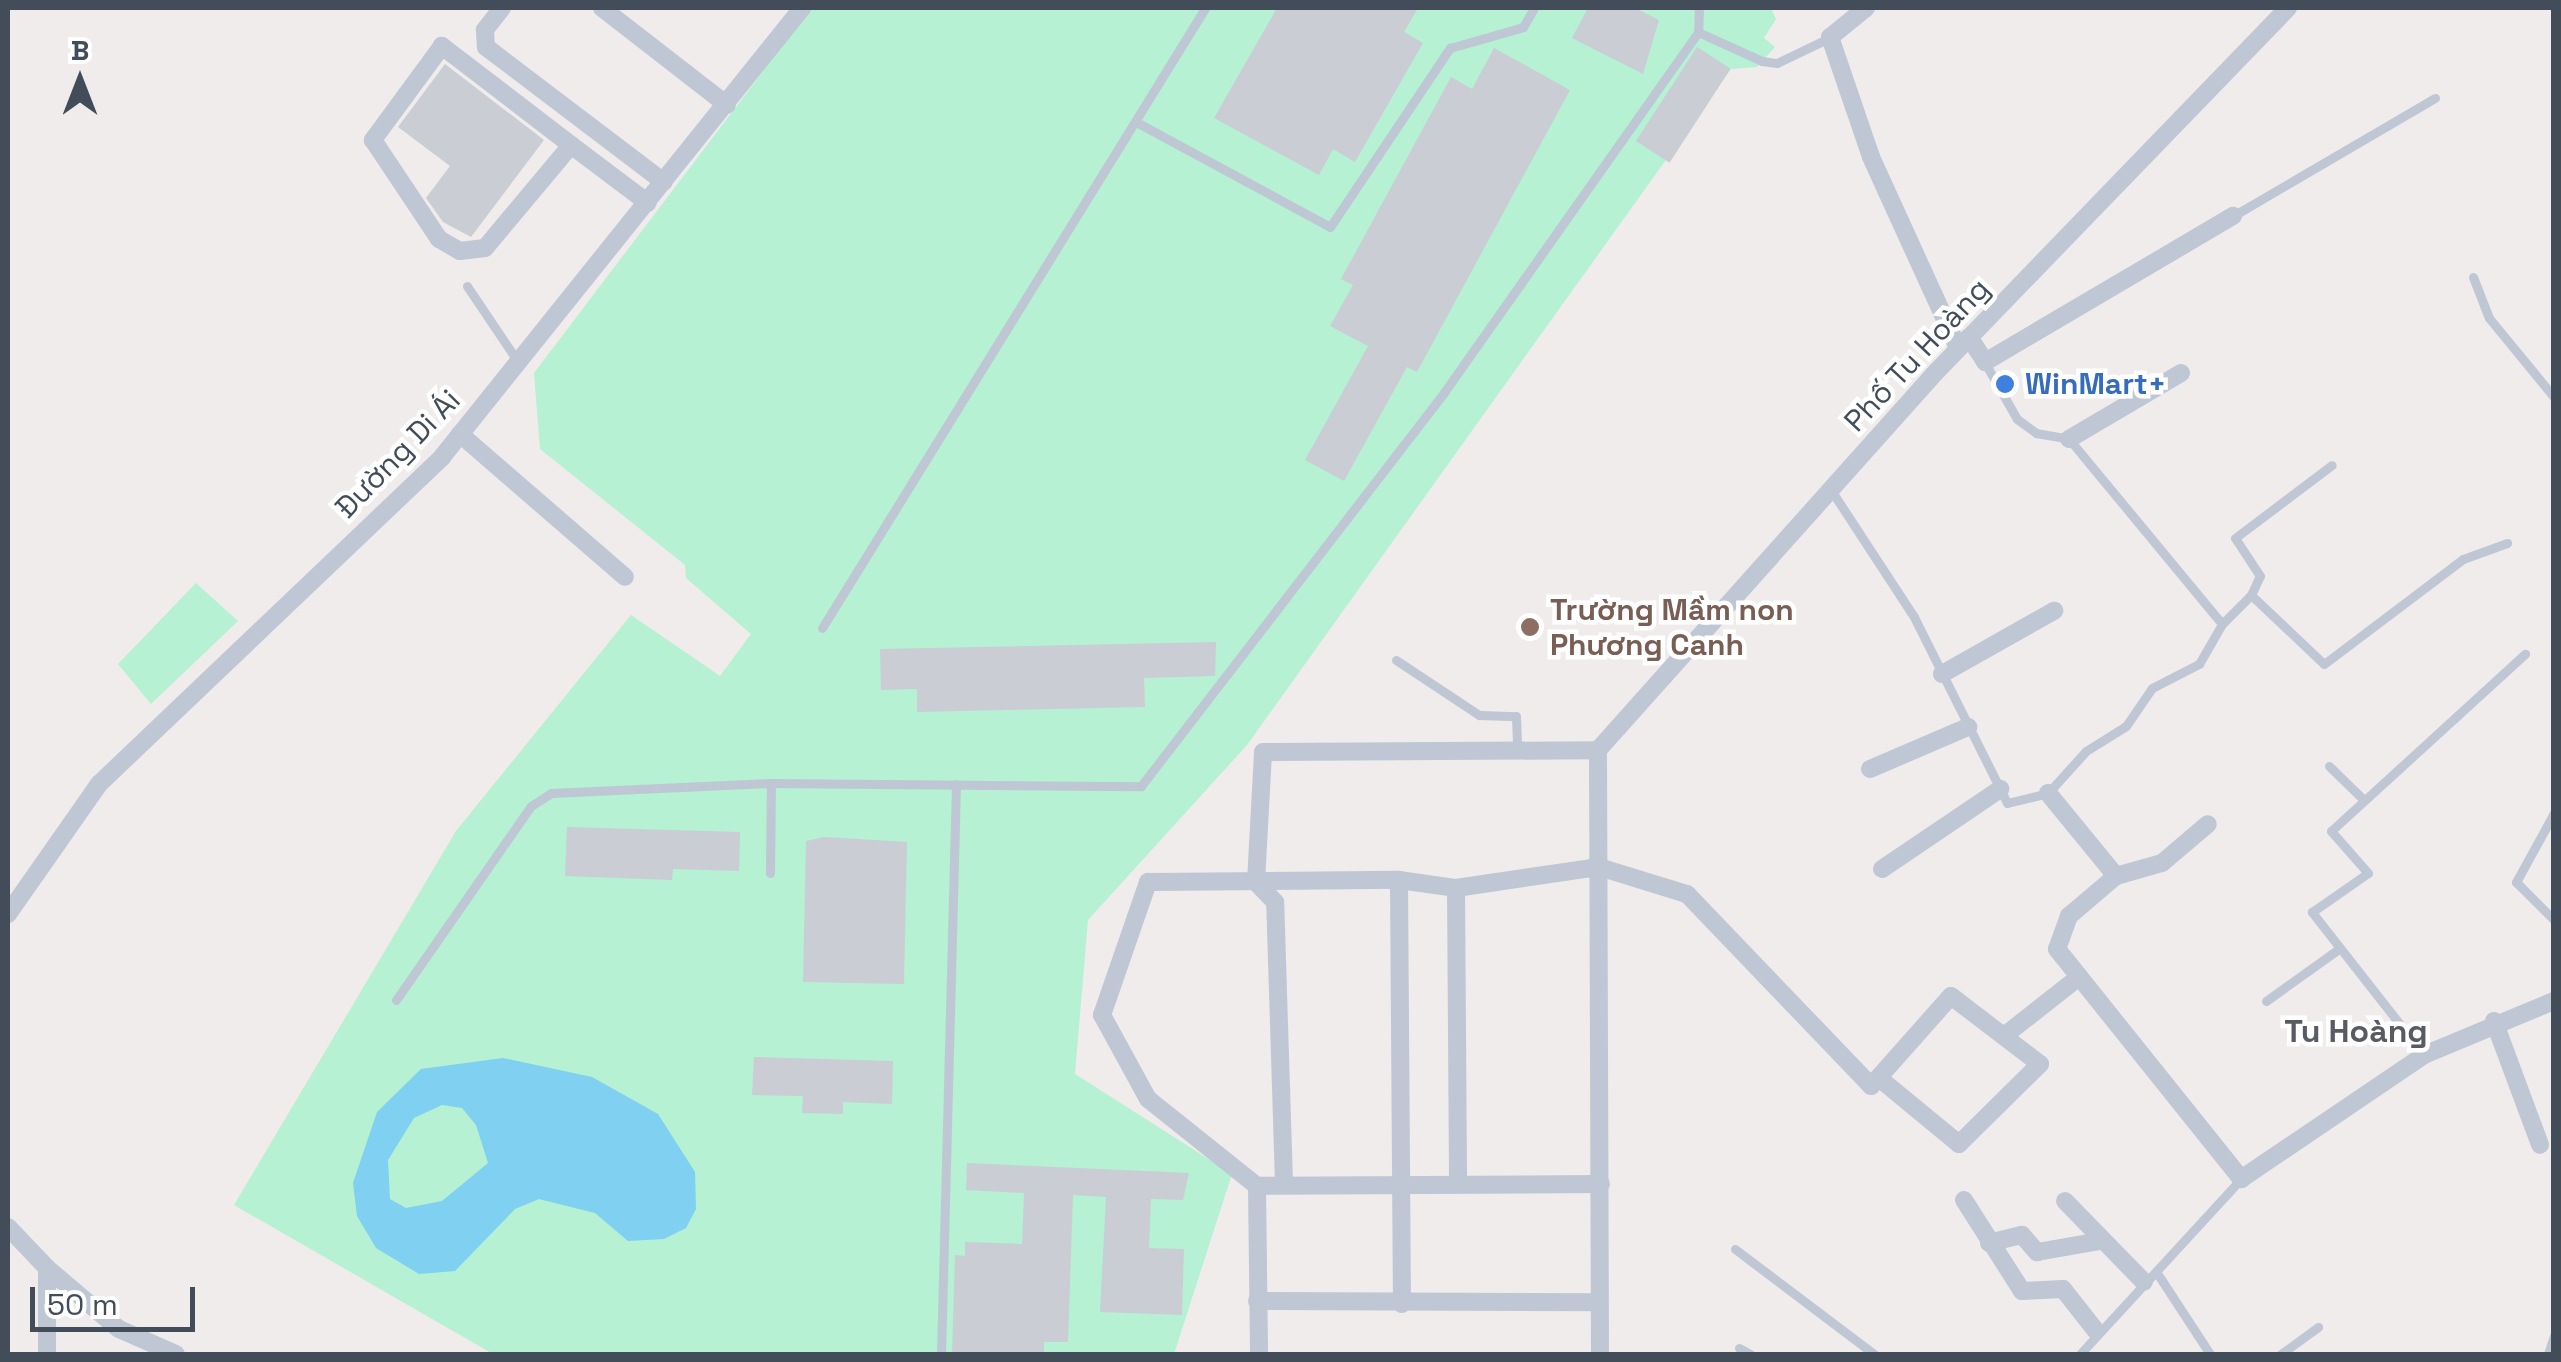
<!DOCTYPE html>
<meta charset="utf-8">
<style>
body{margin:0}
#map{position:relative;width:2561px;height:1362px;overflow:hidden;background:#efeceb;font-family:"Space Grotesk",sans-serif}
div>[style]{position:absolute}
.green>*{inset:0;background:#b5f1d2}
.water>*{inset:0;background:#7fd0f1}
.building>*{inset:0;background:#cacdd4;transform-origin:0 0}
.lane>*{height:9px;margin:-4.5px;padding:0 4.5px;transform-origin:4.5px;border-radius:4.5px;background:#bec7d3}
.street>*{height:18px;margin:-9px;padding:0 9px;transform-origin:9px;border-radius:9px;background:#bec7d3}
.dots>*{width:28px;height:28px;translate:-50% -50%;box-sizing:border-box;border:5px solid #fff;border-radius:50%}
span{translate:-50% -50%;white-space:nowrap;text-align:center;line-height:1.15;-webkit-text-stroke:9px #fff;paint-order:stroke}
.street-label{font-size:30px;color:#434d5a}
.shop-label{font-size:30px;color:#366cbe;font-weight:700}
.left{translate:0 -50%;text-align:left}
.education-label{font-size:30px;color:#785e54;font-weight:700}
.neighbourhood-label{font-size:32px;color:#585b61;font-weight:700}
.frame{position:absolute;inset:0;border:10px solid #434d5a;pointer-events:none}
.north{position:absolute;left:30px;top:30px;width:100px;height:100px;-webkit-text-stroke:8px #fff;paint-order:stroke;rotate:0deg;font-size:28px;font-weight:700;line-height:40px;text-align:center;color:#434d5a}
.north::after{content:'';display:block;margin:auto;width:35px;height:45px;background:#434d5a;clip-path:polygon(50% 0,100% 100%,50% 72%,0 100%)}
.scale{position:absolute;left:30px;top:1287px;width:165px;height:45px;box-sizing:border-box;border:5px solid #434d5a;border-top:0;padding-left:12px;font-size:30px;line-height:35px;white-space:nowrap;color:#434d5a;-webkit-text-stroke:8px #fff;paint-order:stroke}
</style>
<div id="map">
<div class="green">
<div style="clip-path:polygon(811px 8px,1771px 8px,1776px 19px,1764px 38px,1775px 47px,1757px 67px,1731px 69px,1247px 745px,1088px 920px,1075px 1074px,1232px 1174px,1174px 1354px,493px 1354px,234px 1205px,456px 831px,631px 615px,720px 676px,751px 634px,686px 578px,685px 565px,540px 449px,534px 373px)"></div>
<div style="clip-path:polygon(196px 583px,238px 621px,151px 704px,118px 664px)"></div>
</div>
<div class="water">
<div style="clip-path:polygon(evenodd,503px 1058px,592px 1077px,658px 1114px,695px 1172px,696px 1209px,686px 1228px,664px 1239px,628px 1241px,595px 1213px,539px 1199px,515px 1209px,455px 1271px,419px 1274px,376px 1248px,357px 1216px,353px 1183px,377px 1112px,421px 1069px,503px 1058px,442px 1105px,462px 1108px,476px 1125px,488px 1163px,442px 1201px,406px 1208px,390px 1199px,388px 1160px,414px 1118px,442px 1105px)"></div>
</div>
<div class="building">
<div style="clip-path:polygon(1277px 8px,1418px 8px,1404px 32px,1423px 43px,1355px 162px,1333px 149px,1319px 175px,1214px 118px)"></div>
<div style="clip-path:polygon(1588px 8px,1635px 8px,1659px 20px,1643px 74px,1572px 38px)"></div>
<div style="left:1697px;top:47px;width:40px;height:112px;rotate:33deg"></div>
<div style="clip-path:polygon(1494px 48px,1570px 90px,1417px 372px,1407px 367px,1344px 481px,1305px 460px,1368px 346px,1330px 326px,1353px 285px,1341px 279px,1451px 77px,1472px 89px)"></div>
<div style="clip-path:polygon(445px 64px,544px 140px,471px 237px,443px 222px,426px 198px,450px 166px,398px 127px)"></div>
<div style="clip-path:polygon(1216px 642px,1215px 676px,1144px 678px,1145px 707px,917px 712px,917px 689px,881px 690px,880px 649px)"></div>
<div style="clip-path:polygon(567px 827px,740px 832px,739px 871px,673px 869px,672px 880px,565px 876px)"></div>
<div style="clip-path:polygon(824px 837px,907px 842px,904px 984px,803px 982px,806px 841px)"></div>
<div style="clip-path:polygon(754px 1057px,893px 1061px,892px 1104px,843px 1102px,843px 1114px,802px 1113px,803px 1096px,752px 1095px)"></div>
<div style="clip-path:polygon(967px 1163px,1189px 1173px,1183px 1200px,1151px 1199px,1149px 1248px,1184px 1249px,1182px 1315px,1100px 1312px,1106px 1197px,1073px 1195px,1068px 1342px,1044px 1342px,1044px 1354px,952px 1354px,955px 1255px,965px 1256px,965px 1242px,1022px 1244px,1024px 1193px,966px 1190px)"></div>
</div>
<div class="lane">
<div style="left:1699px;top:8px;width:24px;rotate:92deg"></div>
<div style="left:1698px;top:32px;width:70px;rotate:24.4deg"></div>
<div style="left:1762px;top:61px;width:15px;rotate:8deg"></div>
<div style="left:1777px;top:63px;width:58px;rotate:-25.7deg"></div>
<div style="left:1138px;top:123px;width:218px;rotate:28.4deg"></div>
<div style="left:1330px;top:227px;width:216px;rotate:-56.2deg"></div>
<div style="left:1450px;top:48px;width:76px;rotate:-16deg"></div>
<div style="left:1523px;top:27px;width:22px;rotate:-60deg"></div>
<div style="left:2233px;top:216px;width:234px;rotate:-30.3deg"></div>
<div style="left:2473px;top:277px;width:44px;rotate:68.7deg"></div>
<div style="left:2489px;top:318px;width:102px;rotate:50.6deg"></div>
<div style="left:467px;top:286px;width:92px;rotate:56.1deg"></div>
<div style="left:1985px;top:363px;width:64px;rotate:60.3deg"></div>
<div style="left:2017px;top:419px;width:24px;rotate:36deg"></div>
<div style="left:2036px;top:433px;width:34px;rotate:10deg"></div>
<div style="left:2069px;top:439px;width:240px;rotate:50.4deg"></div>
<div style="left:1831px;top:490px;width:152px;rotate:56.8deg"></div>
<div style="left:1914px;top:617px;width:208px;rotate:63.4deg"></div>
<div style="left:2007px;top:803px;width:42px;rotate:-13.7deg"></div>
<div style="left:2048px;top:793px;width:57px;rotate:-47.9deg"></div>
<div style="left:2086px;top:751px;width:47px;rotate:-32deg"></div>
<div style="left:2126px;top:726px;width:46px;rotate:-55.6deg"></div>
<div style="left:2152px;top:688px;width:53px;rotate:-27.1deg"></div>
<div style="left:2199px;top:664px;width:46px;rotate:-60.1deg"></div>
<div style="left:2222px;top:624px;width:41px;rotate:-45deg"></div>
<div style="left:2251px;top:595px;width:100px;rotate:43.4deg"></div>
<div style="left:2324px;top:664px;width:174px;rotate:-37.1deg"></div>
<div style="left:2463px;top:559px;width:47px;rotate:-20deg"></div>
<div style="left:2251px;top:595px;width:21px;rotate:-65deg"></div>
<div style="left:2260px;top:576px;width:45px;rotate:-123.3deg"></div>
<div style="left:2235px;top:538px;width:121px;rotate:-37deg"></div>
<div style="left:822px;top:628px;width:729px;rotate:-58.29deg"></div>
<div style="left:1396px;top:660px;width:100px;rotate:33.5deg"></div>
<div style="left:1479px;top:715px;width:37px;rotate:2deg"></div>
<div style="left:1516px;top:716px;width:34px;rotate:88deg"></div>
<div style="left:2329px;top:766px;width:49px;rotate:44.2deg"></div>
<div style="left:2554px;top:813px;width:79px;rotate:118.8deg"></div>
<div style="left:2516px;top:882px;width:54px;rotate:45deg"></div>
<div style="left:770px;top:873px;width:90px;rotate:-89.4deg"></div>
<div style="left:396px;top:1000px;width:236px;rotate:-55.2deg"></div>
<div style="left:531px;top:806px;width:24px;rotate:-33deg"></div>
<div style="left:551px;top:793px;width:220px;rotate:-2.6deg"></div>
<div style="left:771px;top:783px;width:370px;rotate:0.5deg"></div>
<div style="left:1141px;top:786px;width:498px;rotate:-52.4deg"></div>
<div style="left:1445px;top:391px;width:439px;rotate:-54.8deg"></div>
<div style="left:2266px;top:1001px;width:91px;rotate:-35.6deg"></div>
<div style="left:2424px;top:1055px;width:182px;rotate:-128.1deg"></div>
<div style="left:2312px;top:912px;width:68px;rotate:-34.9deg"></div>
<div style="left:2368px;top:873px;width:56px;rotate:-131.4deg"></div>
<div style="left:2331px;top:831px;width:263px;rotate:-42.4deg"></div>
<div style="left:1735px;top:1249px;width:174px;rotate:37.1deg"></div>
<div style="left:2157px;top:1273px;width:97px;rotate:56.8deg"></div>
<div style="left:1739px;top:1348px;width:13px;rotate:29deg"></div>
<div style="left:941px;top:1354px;width:570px;rotate:-88.49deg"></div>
<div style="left:2080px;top:1354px;width:238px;rotate:-47.4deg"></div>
<div style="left:2281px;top:1354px;width:46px;rotate:-36.1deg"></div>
<div style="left:2548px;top:1354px;width:19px;rotate:-72deg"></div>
</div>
<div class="street">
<div style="left:502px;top:8px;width:28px;rotate:128deg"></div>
<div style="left:485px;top:30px;width:17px;rotate:87deg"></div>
<div style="left:486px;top:47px;width:223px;rotate:37.2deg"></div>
<div style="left:602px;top:8px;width:158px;rotate:37.8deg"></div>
<div style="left:1866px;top:8px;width:46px;rotate:141.1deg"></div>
<div style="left:1830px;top:37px;width:127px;rotate:71.1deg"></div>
<div style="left:1871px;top:157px;width:210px;rotate:65.5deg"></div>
<div style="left:571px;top:145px;width:163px;rotate:-142.5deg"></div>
<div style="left:442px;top:46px;width:117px;rotate:126.3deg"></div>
<div style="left:373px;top:140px;width:119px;rotate:56.3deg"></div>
<div style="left:439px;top:239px;width:24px;rotate:30deg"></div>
<div style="left:460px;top:251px;width:25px;rotate:-7deg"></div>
<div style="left:485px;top:248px;width:134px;rotate:-50.1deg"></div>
<div style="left:571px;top:145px;width:96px;rotate:37deg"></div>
<div style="left:1969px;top:337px;width:30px;rotate:57deg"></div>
<div style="left:1985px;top:362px;width:288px;rotate:-30.5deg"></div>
<div style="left:460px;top:434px;width:218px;rotate:40.9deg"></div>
<div style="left:2069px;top:439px;width:130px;rotate:-30.5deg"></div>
<div style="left:1942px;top:674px;width:129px;rotate:-29.4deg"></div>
<div style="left:1598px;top:750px;width:506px;rotate:-48.21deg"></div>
<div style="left:1935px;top:373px;width:508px;rotate:-45.96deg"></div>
<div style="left:1598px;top:750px;width:604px;rotate:89.81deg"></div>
<div style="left:1870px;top:769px;width:107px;rotate:-23.2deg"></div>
<div style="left:2048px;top:793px;width:107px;rotate:50.7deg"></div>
<div style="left:1882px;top:869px;width:143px;rotate:-34.1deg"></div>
<div style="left:2116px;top:876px;width:62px;rotate:139.6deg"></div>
<div style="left:2069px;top:916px;width:35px;rotate:110deg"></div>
<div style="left:2057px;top:949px;width:295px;rotate:51.3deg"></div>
<div style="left:2241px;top:1179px;width:221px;rotate:-34.1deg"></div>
<div style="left:2424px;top:1055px;width:141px;rotate:-22.6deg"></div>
<div style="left:2116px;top:876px;width:48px;rotate:-15.8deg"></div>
<div style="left:2162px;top:863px;width:60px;rotate:-40.3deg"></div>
<div style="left:1399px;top:880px;width:424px;rotate:89.6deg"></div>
<div style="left:1456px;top:888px;width:293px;rotate:89.6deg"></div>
<div style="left:8px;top:914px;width:159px;rotate:-55deg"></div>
<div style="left:99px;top:784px;width:474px;rotate:-43.6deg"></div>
<div style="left:442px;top:457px;width:576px;rotate:-51.28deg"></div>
<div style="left:2494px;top:1021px;width:132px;rotate:69.6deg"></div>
<div style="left:2004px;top:1036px;width:95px;rotate:-38.2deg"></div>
<div style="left:1284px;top:1183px;width:281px;rotate:-91.8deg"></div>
<div style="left:1275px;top:902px;width:28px;rotate:-134deg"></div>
<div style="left:1256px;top:882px;width:130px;rotate:-86.9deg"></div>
<div style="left:1263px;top:752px;width:335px;rotate:-0.3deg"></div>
<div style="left:1601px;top:1184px;width:344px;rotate:179.7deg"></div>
<div style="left:1257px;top:1186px;width:139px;rotate:-141.4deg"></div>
<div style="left:1148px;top:1099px;width:96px;rotate:-118.7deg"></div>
<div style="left:1102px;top:1015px;width:141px;rotate:-70.9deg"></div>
<div style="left:1148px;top:882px;width:251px;rotate:-0.5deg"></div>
<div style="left:1399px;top:880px;width:58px;rotate:8deg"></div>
<div style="left:1456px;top:888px;width:145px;rotate:-8.4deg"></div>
<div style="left:1599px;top:867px;width:92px;rotate:17.1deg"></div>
<div style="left:1687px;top:894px;width:266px;rotate:46.2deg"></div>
<div style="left:1871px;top:1086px;width:120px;rotate:-48.4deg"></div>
<div style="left:1951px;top:996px;width:112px;rotate:37.4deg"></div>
<div style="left:2040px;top:1064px;width:114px;rotate:135.4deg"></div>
<div style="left:1959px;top:1144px;width:104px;rotate:-140.5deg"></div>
<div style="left:1257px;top:1186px;width:168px;rotate:89.3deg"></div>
<div style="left:1964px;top:1200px;width:108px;rotate:57.5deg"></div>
<div style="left:2022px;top:1291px;width:41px;rotate:-2.8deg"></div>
<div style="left:2063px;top:1289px;width:53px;rotate:51.8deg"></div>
<div style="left:2065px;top:1201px;width:113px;rotate:45.7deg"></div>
<div style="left:8px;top:1227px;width:57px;rotate:46.4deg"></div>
<div style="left:47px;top:1268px;width:86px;rotate:90deg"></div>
<div style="left:1989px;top:1243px;width:34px;rotate:-14deg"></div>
<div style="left:2022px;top:1235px;width:23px;rotate:49deg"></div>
<div style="left:2037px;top:1252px;width:64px;rotate:-9.9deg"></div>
<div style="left:47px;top:1268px;width:94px;rotate:40.3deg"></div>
<div style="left:119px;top:1329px;width:62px;rotate:23.7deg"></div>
<div style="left:1257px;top:1301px;width:342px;rotate:0.2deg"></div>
</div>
<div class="dots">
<div style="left:2005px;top:384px;background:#3f7fe0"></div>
<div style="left:1530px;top:627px;background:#8d6e63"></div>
</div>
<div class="street-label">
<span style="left:1917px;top:355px;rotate:-47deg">Phố Tu Hoàng</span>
<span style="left:398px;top:454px;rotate:-46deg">Đường Di Ái</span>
</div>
<div class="shop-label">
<span class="left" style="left:2025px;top:384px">WinMart+</span>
</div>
<div class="education-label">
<span class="left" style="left:1550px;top:627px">Trường Mầm non<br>Phương Canh</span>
</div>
<div class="neighbourhood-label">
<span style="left:2356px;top:1031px">Tu Hoàng</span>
</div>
<div class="frame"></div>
<div class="north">B</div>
<div class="scale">50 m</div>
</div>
